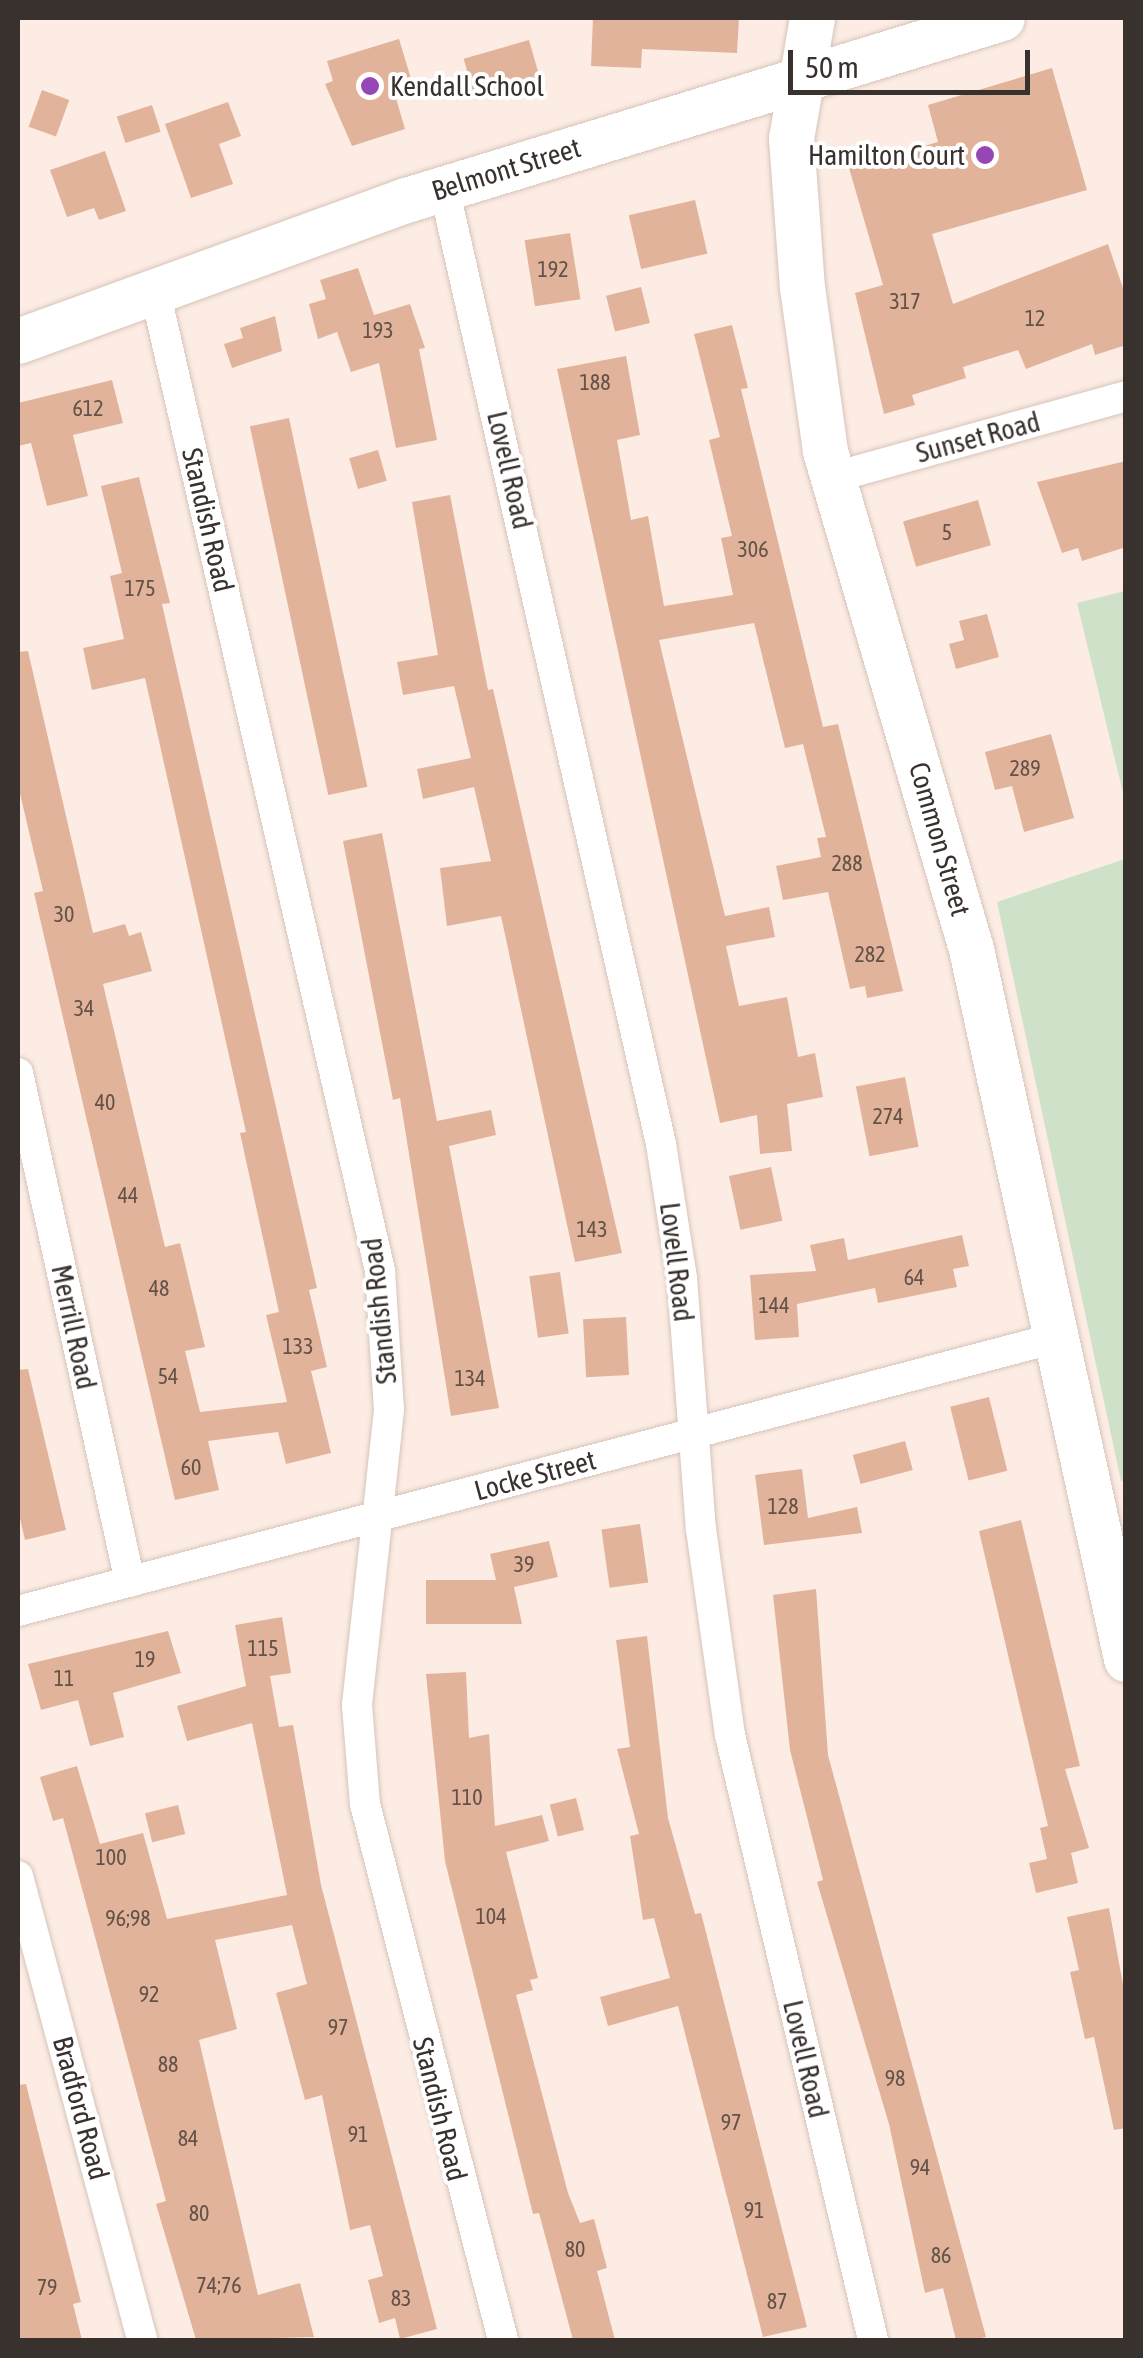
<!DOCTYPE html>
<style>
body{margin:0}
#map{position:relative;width:1143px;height:2358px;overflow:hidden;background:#fcece4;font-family:"Asap Condensed",sans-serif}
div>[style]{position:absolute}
.green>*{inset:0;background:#cfe2c9}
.building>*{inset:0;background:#e2b39b;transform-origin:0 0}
.roads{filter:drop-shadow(0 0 2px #d7c4ba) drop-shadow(0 0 2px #d7c4ba)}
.minor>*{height:30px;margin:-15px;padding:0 15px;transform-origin:15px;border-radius:15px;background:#fff}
.secondary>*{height:45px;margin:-22.5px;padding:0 22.5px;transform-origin:22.5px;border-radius:22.5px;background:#fff}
.dots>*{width:28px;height:28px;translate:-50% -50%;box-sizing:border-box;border:5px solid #fff;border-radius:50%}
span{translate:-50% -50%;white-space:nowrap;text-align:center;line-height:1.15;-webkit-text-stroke:8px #fff;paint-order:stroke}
.number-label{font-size:22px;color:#635248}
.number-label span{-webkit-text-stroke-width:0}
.poi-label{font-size:28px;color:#39312d}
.left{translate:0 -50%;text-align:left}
.right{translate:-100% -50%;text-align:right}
.street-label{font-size:28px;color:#39312d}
.frame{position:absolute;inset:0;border:20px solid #39312d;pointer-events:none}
.scale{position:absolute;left:788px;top:50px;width:242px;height:45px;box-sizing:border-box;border:5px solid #39312d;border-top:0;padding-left:12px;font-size:30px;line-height:35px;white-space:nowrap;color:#39312d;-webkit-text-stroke:8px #fff;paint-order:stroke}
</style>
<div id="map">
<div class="green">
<div style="clip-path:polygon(1125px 591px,1126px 591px,1125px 801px,1077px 603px)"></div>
<div style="clip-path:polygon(1125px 859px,1126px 1480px,1121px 1481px,997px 902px)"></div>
</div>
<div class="building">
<div style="clip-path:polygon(593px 18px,739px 18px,737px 53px,642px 49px,641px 68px,591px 66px)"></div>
<div style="clip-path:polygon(399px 39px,412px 82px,393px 88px,405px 129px,352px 146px,325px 84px,333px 81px,327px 61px)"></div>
<div style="left:529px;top:40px;width:43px;height:68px;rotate:74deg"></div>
<div style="clip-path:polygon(1052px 68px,1087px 190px,932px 234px,953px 304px,1108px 244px,1126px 297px,1126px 345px,1095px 355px,1092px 344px,1026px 369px,1018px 350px,963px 367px,966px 378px,912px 395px,915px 405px,884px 414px,855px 293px,883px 285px,849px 168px,938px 142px,928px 105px)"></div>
<div style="left:42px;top:90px;width:29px;height:39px;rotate:20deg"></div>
<div style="clip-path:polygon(228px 102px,241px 136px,219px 144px,233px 184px,191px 198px,165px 124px)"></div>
<div style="left:152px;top:105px;width:28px;height:37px;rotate:72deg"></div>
<div style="clip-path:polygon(105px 151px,126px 211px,99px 220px,94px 208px,67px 217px,50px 170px)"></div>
<div style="left:695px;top:200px;width:55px;height:68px;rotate:77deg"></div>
<div style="left:570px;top:233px;width:67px;height:46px;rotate:81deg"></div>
<div style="clip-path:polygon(358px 268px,374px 315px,410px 304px,425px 348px,419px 349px,437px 440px,396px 448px,379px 363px,351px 372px,337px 332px,318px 339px,309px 304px,326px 299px,320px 280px)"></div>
<div style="left:641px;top:287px;width:37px;height:36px;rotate:76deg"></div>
<div style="clip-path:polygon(275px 316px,282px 351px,232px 368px,224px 344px,243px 338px,240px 328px)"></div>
<div style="clip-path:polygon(732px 325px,748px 388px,741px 389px,823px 727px,838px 724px,903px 991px,867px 998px,865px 986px,850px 989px,828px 892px,783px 900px,776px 866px,821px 857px,817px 838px,826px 837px,803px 744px,785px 748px,754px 623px,659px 640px,725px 916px,769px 907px,775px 937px,726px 946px,739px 1006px,787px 997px,798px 1057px,815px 1053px,823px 1097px,787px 1104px,792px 1151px,760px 1154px,757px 1115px,720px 1123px,557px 369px,626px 356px,640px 435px,617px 440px,631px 520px,648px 516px,664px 606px,733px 595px,721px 538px,732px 536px,709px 440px,720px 437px,694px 334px)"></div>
<div style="clip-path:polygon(112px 380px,123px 423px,73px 435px,88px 496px,47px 506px,31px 443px,18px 446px,18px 403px)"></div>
<div style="left:289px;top:418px;width:377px;height:40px;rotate:78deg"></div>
<div style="left:378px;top:450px;width:32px;height:30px;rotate:74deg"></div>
<div style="clip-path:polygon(1126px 461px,1126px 547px,1082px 561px,1078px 548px,1062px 553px,1037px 482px)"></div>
<div style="clip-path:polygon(139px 477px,170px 603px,162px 604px,317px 1288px,309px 1290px,327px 1367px,311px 1371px,331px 1453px,286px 1464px,278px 1432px,208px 1441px,219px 1490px,175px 1500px,34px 893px,43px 891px,18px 785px,18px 652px,28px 651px,93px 933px,125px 924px,129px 936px,141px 932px,152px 971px,103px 984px,165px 1247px,180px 1243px,205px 1347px,185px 1351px,200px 1412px,287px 1402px,266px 1315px,279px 1312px,240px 1133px,246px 1132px,145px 678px,92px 690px,83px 648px,124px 639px,110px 576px,122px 573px,101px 486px)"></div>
<div style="clip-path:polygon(450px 495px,488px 690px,493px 689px,622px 1253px,575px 1262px,501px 916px,447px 926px,440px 868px,491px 861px,474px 787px,423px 799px,417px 769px,471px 758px,454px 686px,403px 695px,397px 662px,438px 655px,412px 502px)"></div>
<div style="left:978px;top:500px;width:47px;height:78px;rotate:74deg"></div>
<div style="clip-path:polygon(987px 614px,999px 657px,956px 669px,949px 644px,964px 640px,959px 621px)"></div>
<div style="clip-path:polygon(1051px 734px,1074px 818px,1024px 832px,1012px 786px,995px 790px,985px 752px)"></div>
<div style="clip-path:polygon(382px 833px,437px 1121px,491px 1110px,496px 1135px,449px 1146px,499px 1408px,451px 1416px,400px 1098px,393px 1100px,343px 841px)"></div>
<div style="left:905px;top:1077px;width:71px;height:50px;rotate:79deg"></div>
<div style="left:771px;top:1167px;width:55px;height:43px;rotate:78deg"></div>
<div style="clip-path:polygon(962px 1235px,969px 1266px,953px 1269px,957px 1287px,878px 1303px,875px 1288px,797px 1304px,799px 1337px,755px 1340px,750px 1275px,816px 1271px,810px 1245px,844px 1238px,848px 1260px)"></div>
<div style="left:560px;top:1272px;width:62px;height:31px;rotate:82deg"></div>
<div style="left:626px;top:1317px;width:58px;height:43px;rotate:87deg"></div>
<div style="clip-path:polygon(28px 1369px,66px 1530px,25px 1540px,18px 1510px,18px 1370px)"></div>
<div style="left:989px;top:1397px;width:76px;height:40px;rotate:76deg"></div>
<div style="left:905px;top:1441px;width:30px;height:54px;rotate:75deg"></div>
<div style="clip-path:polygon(802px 1469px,808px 1518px,857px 1507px,862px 1533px,764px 1545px,755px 1475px)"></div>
<div style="clip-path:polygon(1021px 1520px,1080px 1766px,1065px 1769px,1089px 1848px,1071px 1853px,1078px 1883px,1036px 1893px,1029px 1863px,1047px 1859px,1040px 1828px,1048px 1826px,979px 1531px)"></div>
<div style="left:640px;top:1524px;width:59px;height:39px;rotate:82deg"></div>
<div style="clip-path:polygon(549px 1541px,558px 1577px,514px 1587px,522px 1624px,426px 1624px,426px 1580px,496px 1580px,490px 1554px)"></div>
<div style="clip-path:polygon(816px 1589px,828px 1755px,986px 2337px,972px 2340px,956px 2340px,943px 2288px,925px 2293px,889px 2124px,817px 1882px,823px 1880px,790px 1750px,773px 1595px)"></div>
<div style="clip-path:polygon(282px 1617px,291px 1673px,270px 1676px,279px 1727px,293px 1725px,321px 1885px,437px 2329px,400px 2339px,395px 2318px,379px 2323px,368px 2280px,383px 2276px,370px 2225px,350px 2230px,322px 2095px,305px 2100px,276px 1993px,307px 1984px,292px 1925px,215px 1940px,237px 2029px,199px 2040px,258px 2295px,300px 2283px,314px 2337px,196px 2340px,156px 2204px,166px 2201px,63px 1818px,53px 1821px,40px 1777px,77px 1766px,100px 1844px,143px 1833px,167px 1919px,287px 1895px,252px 1723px,187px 1741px,177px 1706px,246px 1686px,235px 1625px)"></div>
<div style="clip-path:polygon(168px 1631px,181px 1673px,113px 1693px,124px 1737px,90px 1746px,78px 1700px,41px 1710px,28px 1664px)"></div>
<div style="clip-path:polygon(647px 1636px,668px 1818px,695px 1914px,701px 1913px,807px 2327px,763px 2337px,678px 2006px,608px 2026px,600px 1997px,670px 1978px,654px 1918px,643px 1920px,630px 1836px,639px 1834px,617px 1749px,630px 1747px,616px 1640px)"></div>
<div style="clip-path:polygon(466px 1672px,469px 1738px,489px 1734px,495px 1826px,542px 1815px,549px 1841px,506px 1852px,538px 1978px,530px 1980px,533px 1990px,516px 1995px,568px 2193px,580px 2223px,594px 2219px,607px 2268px,597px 2271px,615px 2340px,573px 2340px,539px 2213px,533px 2214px,445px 1861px,426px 1674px)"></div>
<div style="left:576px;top:1798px;width:33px;height:27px;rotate:76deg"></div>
<div style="left:178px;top:1805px;width:30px;height:34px;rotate:76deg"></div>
<div style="clip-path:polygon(1109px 1908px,1126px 2001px,1126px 2128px,1114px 2130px,1094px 2037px,1085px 2039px,1070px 1972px,1079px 1970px,1067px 1917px)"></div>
<div style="clip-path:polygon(26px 2084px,81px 2302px,73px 2304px,82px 2340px,18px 2340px,18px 2085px)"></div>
</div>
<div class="roads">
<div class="minor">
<div style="left:444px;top:188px;width:980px;rotate:77.21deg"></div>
<div style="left:661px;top:1144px;width:136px;rotate:81.1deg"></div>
<div style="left:682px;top:1278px;width:252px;rotate:85.7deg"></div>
<div style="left:701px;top:1529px;width:208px;rotate:82deg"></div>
<div style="left:730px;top:1735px;width:622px;rotate:76.7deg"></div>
<div style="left:154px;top:287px;width:1010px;rotate:77.06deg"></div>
<div style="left:380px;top:1271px;width:139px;rotate:86.3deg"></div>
<div style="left:389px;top:1410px;width:297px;rotate:96.2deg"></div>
<div style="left:357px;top:1705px;width:99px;rotate:85.4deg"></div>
<div style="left:365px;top:1804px;width:553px;rotate:75.56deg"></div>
<div style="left:831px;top:478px;width:306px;rotate:-15.5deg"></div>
<div style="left:18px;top:1073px;width:521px;rotate:77.59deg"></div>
<div style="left:18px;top:1611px;width:1069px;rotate:-14.74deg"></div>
<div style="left:18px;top:1876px;width:480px;rotate:75deg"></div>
</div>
<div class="secondary">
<div style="left:812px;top:18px;width:122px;rotate:99.9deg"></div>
<div style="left:791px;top:138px;width:149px;rotate:85.8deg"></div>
<div style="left:802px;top:287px;width:166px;rotate:82deg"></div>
<div style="left:825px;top:451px;width:519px;rotate:73.66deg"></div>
<div style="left:971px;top:949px;width:727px;rotate:77.68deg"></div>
<div style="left:18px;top:341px;width:413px;rotate:-20deg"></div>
<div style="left:406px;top:200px;width:623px;rotate:-16.98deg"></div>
</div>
</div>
<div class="dots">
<div style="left:370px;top:86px;background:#9746b6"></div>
<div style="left:985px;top:155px;background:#9746b6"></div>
</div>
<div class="number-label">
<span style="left:553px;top:270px">192</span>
<span style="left:905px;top:302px">317</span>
<span style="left:1035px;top:319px">12</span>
<span style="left:378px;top:331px">193</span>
<span style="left:595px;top:383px">188</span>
<span style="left:88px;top:409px">612</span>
<span style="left:947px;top:533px">5</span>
<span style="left:753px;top:550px">306</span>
<span style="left:140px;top:589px">175</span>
<span style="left:1025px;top:769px">289</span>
<span style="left:847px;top:864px">288</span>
<span style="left:64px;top:915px">30</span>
<span style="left:870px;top:955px">282</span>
<span style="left:84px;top:1009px">34</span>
<span style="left:105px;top:1103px">40</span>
<span style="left:888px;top:1117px">274</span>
<span style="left:128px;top:1196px">44</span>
<span style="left:592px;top:1230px">143</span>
<span style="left:914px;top:1278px">64</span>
<span style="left:159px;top:1289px">48</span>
<span style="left:774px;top:1306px">144</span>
<span style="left:298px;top:1347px">133</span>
<span style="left:168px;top:1377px">54</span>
<span style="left:470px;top:1379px">134</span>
<span style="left:191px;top:1468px">60</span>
<span style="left:783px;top:1507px">128</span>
<span style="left:524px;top:1565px">39</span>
<span style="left:263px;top:1649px">115</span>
<span style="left:145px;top:1660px">19</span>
<span style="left:64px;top:1679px">11</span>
<span style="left:467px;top:1798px">110</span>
<span style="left:111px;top:1858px">100</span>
<span style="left:491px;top:1917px">104</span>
<span style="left:128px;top:1919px">96;98</span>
<span style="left:149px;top:1995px">92</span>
<span style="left:338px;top:2028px">97</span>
<span style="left:168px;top:2065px">88</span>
<span style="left:895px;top:2079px">98</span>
<span style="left:731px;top:2123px">97</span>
<span style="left:358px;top:2135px">91</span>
<span style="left:188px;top:2139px">84</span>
<span style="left:920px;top:2168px">94</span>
<span style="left:754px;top:2211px">91</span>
<span style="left:199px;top:2214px">80</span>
<span style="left:575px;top:2250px">80</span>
<span style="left:941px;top:2256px">86</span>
<span style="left:219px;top:2286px">74;76</span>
<span style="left:47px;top:2288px">79</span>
<span style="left:401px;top:2299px">83</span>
<span style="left:777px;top:2302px">87</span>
</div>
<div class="poi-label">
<span class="left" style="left:390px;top:86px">Kendall School</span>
<span class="right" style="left:965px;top:155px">Hamilton Court</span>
</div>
<div class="street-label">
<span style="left:506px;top:169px;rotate:-17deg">Belmont Street</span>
<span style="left:978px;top:437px;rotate:-15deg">Sunset Road</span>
<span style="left:510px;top:470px;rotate:77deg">Lovell Road</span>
<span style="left:208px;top:520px;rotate:77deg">Standish Road</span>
<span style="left:940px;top:839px;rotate:74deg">Common Street</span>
<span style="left:677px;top:1262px;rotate:83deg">Lovell Road</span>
<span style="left:379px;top:1311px;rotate:-96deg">Standish Road</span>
<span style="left:74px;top:1327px;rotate:78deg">Merrill Road</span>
<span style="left:535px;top:1475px;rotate:-15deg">Locke Street</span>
<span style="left:806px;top:2059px;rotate:77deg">Lovell Road</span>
<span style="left:81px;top:2108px;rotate:75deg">Bradford Road</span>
<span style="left:440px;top:2109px;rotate:76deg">Standish Road</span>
</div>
<div class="frame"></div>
<div class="scale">50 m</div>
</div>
